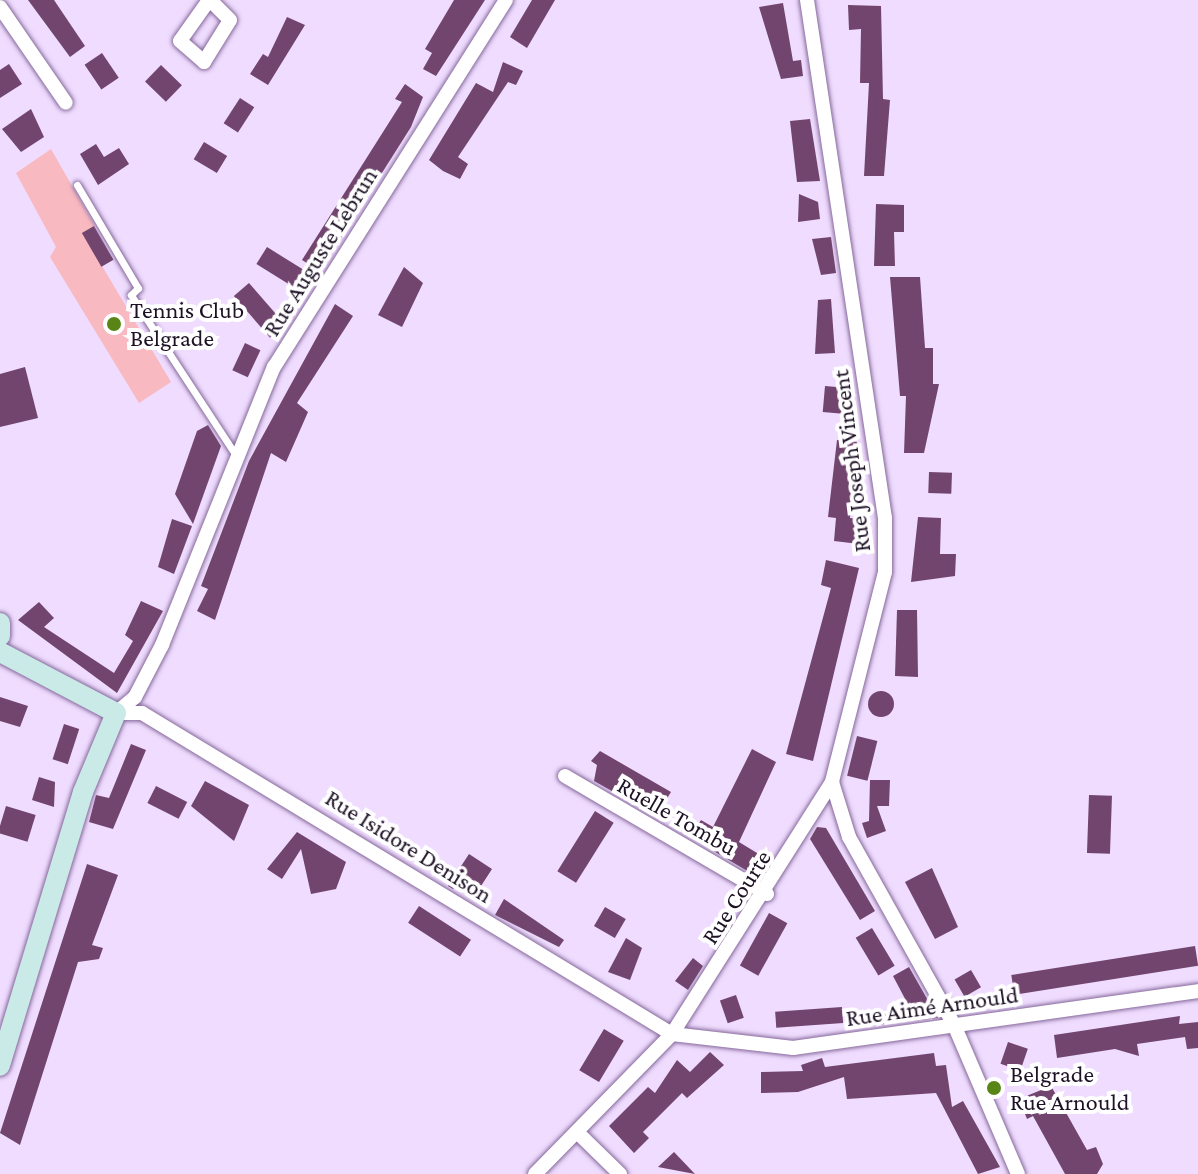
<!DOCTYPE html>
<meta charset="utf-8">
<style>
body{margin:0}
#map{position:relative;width:1198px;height:1174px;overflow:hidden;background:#efdcfe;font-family:"Crimson Pro",serif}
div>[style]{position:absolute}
.green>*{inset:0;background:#f8b9c1}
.building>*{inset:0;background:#71456d;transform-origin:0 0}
.round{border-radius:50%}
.roads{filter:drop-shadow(0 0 2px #85689b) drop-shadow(0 0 2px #85689b)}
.lane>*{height:7px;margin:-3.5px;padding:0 3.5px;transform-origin:3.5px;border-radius:3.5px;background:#fff}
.street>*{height:14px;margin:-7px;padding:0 7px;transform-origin:7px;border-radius:7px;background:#fff}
.secondary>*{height:20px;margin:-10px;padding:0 10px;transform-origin:10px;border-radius:10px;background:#caeae8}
.dots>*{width:22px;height:22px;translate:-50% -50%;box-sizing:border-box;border:4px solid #fff;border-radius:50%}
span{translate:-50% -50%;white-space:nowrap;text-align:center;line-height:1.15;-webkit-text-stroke:8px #fff;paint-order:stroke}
.street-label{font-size:24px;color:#1d1125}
.poi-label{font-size:24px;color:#1d1125}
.left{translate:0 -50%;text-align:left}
</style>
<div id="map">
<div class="green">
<div style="clip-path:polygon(51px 149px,95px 226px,83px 234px,171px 382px,139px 403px,50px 257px,56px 247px,16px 173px)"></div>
</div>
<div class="building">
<div style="clip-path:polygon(28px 0,54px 0,85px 46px,70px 57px)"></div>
<div style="clip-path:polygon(454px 0,485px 0,436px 76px,423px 69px,432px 53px,425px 49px)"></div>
<div style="clip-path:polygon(532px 0,555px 0,527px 48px,510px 37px)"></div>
<div style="clip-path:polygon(783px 3px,793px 61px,801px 60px,803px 76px,781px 79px,759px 7px)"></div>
<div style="clip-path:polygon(848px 5px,881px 6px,883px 99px,890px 100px,884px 176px,864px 176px,869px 83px,860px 83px,861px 29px,849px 30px)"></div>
<div style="clip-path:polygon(287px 17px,305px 25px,268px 85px,250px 74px,263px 54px,268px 57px)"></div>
<div style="left:102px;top:53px;width:30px;height:21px;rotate:56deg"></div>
<div style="clip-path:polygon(503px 62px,523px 71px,516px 85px,508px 82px,458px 157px,468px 164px,460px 179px,443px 171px,429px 160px,476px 83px,493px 92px)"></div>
<div style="clip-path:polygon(9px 64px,22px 84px,0 98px,0 70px)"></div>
<div style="left:161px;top:65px;width:29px;height:23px;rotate:44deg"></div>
<div style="clip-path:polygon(405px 84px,423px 97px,411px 127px,320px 271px,302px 260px,402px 102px,395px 99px)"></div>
<div style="left:240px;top:98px;width:17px;height:30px;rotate:33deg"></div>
<div style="clip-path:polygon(31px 109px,44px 137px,21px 152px,2px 129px)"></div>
<div style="clip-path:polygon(810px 119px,820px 181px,797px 182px,790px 121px)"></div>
<div style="left:204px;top:142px;width:27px;height:20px;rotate:31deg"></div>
<div style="clip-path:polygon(96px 144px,104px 157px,119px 148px,129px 164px,98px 185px,80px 154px)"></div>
<div style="clip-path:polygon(799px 194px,818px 202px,820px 219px,798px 222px)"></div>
<div style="clip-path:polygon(876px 204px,904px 205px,904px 232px,894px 232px,895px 266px,874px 266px)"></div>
<div style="left:94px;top:226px;width:39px;height:14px;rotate:60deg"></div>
<div style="clip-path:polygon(831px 237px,836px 273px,821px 275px,812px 239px)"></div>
<div style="left:267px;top:247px;width:44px;height:20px;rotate:32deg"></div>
<div style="clip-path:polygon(404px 267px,423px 283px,402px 327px,378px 315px)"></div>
<div style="clip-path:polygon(890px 277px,920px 277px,925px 348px,933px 348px,933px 384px,939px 384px,924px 453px,904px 453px,906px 396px,900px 396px)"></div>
<div style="left:249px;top:283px;width:55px;height:20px;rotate:49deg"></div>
<div style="clip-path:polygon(831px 299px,835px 353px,815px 354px,818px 300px)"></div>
<div style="clip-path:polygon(335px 304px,353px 316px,297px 403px,308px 412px,286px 462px,271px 453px,215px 620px,197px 611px,208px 589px,201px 586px,249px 461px)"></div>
<div style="left:245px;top:343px;width:17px;height:30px;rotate:25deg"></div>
<div style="clip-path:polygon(25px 367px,38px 418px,0 427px,0 374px)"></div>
<div style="left:825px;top:386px;width:23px;height:26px;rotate:5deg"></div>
<div style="clip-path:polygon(208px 425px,221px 446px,193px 524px,175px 494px,197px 431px)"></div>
<div style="clip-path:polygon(837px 440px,857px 442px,850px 518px,861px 519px,859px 544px,834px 541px,836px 518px,828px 517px)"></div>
<div style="left:929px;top:472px;width:23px;height:21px;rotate:2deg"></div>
<div style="clip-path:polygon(918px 517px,941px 518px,940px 554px,956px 554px,955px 576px,911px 582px)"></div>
<div style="clip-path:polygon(172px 519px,192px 526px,174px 574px,158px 567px)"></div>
<div style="clip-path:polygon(826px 560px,859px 568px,813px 761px,786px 754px,831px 588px,821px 585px)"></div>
<div style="clip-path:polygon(141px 601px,163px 611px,117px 693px,18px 620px,39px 602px,54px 618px,44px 627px,114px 673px,133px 641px,125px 635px)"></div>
<div style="clip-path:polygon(897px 610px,917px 610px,918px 677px,895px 676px)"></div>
<div class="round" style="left:868px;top:691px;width:26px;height:26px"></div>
<div style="clip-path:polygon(0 697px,28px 706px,20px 727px,0 721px)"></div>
<div style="left:64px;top:724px;width:16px;height:37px;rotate:18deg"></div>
<div style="left:857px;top:736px;width:21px;height:41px;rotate:14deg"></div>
<div style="clip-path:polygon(131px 744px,146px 750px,113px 829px,89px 822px,96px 795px,109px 798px)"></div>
<div style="clip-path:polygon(752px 749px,776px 762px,739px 842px,770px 861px,759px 878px,690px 837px,701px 820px,713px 827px)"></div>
<div style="clip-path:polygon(600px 751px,671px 792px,656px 816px,594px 781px,597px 765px,591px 761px)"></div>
<div style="clip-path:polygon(39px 777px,55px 782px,54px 807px,32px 800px)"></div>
<div style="clip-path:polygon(870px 780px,890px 780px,889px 806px,877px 806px,886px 831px,867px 838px,862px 823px,869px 821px)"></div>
<div style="clip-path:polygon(205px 781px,249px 805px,234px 841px,191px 806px)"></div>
<div style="left:156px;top:786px;width:35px;height:19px;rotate:27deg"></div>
<div style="left:1089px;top:795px;width:23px;height:58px;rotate:2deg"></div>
<div style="left:6px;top:806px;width:31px;height:28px;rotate:17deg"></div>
<div style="left:595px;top:811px;width:22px;height:71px;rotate:32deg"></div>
<div style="clip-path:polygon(817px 827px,826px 828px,875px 911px,860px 920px,810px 839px)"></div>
<div style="clip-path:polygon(297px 832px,346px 862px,336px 889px,311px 894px,301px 849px,282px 879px,267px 869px)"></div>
<div style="clip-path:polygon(469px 854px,492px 869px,481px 886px,466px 877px,453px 889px,448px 886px)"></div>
<div style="clip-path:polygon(87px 864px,118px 875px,92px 945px,103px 948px,99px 959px,78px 962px,20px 1145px,0 1133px)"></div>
<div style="clip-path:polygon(932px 868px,958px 927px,935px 939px,905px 882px)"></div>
<div style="clip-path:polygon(504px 899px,564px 940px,559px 947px,495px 915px)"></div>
<div style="left:419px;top:906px;width:62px;height:20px;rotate:33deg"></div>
<div style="left:605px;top:907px;width:24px;height:22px;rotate:30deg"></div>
<div style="left:769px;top:913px;width:21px;height:60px;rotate:29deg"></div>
<div style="left:872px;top:928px;width:44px;height:19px;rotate:59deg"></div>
<div style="clip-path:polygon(626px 938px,642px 948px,630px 980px,608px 972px)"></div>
<div style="left:1195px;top:946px;width:20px;height:186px;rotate:81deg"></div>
<div style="clip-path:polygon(693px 958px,703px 966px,688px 990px,675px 981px)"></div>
<div style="clip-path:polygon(909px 967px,938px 1018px,868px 1026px,868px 1015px,912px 1012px,893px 976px)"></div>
<div style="left:971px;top:970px;width:20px;height:19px;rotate:60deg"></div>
<div style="left:736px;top:995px;width:24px;height:17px;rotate:71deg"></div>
<div style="left:842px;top:1007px;width:16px;height:67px;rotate:86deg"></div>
<div style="clip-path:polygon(1180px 1016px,1179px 1024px,1198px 1022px,1198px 1048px,1187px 1049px,1185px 1037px,1137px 1044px,1139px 1056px,1115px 1049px,1057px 1058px,1054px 1035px)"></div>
<div style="left:604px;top:1029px;width:23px;height:48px;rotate:31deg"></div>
<div style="left:1008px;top:1042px;width:21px;height:23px;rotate:19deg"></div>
<div style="clip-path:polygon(710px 1052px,724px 1065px,687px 1098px,682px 1093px,643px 1132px,649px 1138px,634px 1153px,609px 1126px,648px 1087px,655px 1093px,677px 1060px,690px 1072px)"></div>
<div style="clip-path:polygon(934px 1053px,936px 1066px,946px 1065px,952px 1107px,963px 1101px,1000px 1167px,978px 1174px,936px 1093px,847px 1099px,844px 1077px,798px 1092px,761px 1093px,761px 1072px,803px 1071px,801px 1065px,822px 1058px,825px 1067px)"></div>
<div style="clip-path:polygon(1051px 1086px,1087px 1150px,1096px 1147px,1103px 1164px,1097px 1174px,1065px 1174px,1033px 1116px,1027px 1119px,1019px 1099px)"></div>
<div style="clip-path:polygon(674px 1152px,695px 1174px,658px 1167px)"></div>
</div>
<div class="roads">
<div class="lane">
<div style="left:77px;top:185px;width:120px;rotate:59.4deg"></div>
<div style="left:138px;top:288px;width:10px;rotate:135deg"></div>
<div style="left:131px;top:295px;width:190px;rotate:56.8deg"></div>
</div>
<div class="street">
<div style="left:209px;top:0;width:50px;rotate:125.3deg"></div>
<div style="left:180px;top:41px;width:32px;rotate:41deg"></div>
<div style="left:204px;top:62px;width:49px;rotate:-58.2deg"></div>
<div style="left:230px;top:20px;width:28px;rotate:-135deg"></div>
<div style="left:807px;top:0;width:524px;rotate:81.44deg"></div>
<div style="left:885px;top:518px;width:54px;rotate:90deg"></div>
<div style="left:885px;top:572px;width:217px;rotate:104.2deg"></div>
<div style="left:832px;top:782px;width:58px;rotate:72.8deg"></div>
<div style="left:849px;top:837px;width:218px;rotate:60.8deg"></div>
<div style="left:955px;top:1027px;width:160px;rotate:66.8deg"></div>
<div style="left:0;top:7px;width:116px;rotate:55.5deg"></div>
<div style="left:116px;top:713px;width:26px"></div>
<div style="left:142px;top:713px;width:620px;rotate:31.2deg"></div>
<div style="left:672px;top:1034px;width:122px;rotate:6.6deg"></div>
<div style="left:793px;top:1048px;width:409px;rotate:-8deg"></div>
<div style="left:116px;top:713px;width:25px;rotate:-40deg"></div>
<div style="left:135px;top:697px;width:59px;rotate:-62.6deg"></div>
<div style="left:162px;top:645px;width:300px;rotate:-68.1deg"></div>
<div style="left:274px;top:367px;width:434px;rotate:-57.7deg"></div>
<div style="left:565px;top:776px;width:234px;rotate:30.3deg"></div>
<div style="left:578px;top:1133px;width:59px;rotate:44.3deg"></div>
<div style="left:535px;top:1174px;width:196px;rotate:-45.6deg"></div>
<div style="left:672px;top:1034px;width:299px;rotate:-57.6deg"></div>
</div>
<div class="secondary">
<div style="left:0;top:623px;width:13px;rotate:90deg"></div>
<div style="left:0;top:652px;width:131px;rotate:27.7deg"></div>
<div style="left:116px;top:713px;width:86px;rotate:112.7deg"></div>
<div style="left:83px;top:792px;width:286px;rotate:106.9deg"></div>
</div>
</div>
<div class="dots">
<div style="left:114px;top:324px;background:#588515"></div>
<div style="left:994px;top:1088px;background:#588515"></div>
</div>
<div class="street-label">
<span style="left:320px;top:252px;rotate:-58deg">Rue Auguste Lebrun</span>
<span style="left:851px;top:461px;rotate:-97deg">Rue Joseph Vincent</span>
<span style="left:677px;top:816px;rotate:30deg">Ruelle Tombu</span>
<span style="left:409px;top:846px;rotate:32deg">Rue Isidore Denison</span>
<span style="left:736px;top:897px;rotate:-57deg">Rue Courte</span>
<span style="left:932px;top:1006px;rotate:-8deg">Rue Aimé Arnould</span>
</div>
<div class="poi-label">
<span class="left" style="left:130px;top:324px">Tennis Club<br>Belgrade</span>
<span class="left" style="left:1010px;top:1088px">Belgrade<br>Rue Arnould</span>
</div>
</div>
